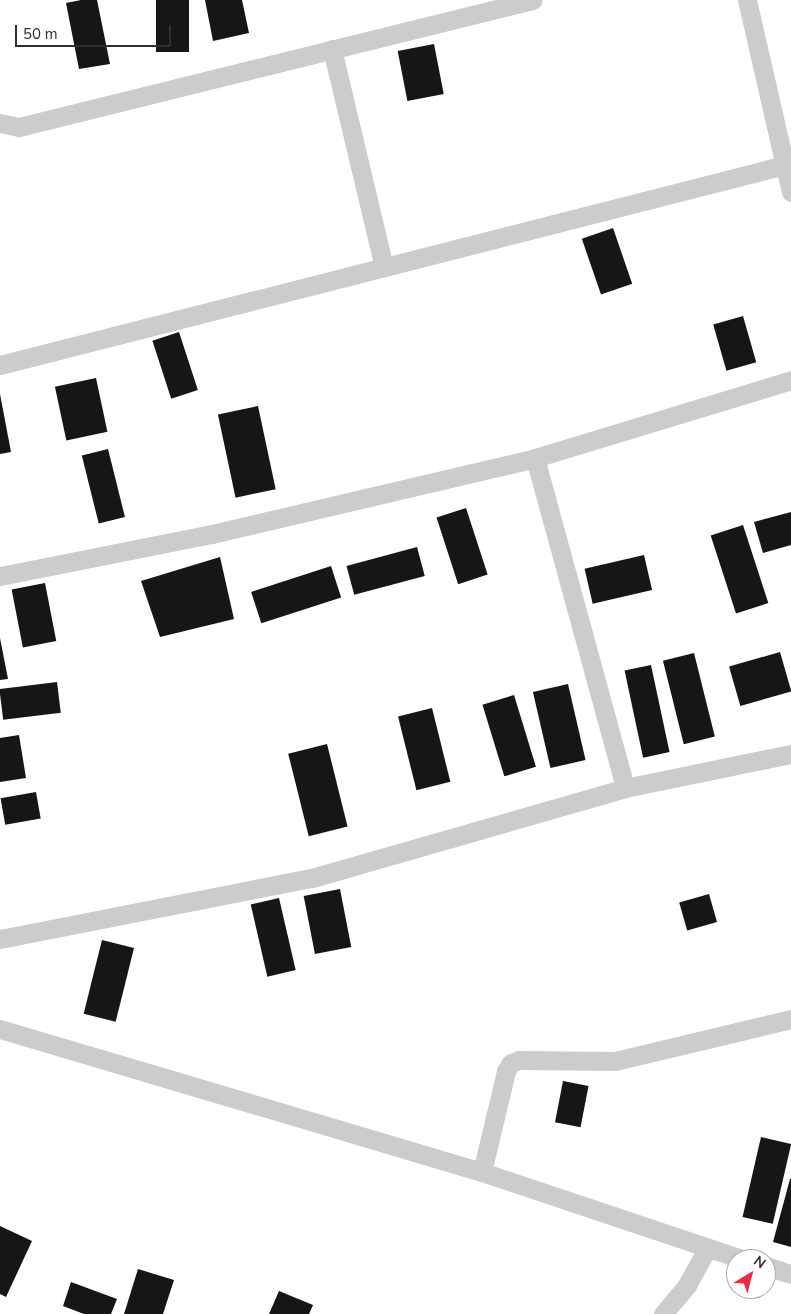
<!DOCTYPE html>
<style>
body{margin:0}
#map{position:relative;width:791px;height:1314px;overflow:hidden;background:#fff;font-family:"Nunito Sans",sans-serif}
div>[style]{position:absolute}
.building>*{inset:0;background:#161616;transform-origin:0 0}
.street>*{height:19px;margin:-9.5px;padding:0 9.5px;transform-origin:9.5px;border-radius:9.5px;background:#ccc}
span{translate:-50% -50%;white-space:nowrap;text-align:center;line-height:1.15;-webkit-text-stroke:5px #fff;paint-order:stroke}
.north{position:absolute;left:726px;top:1249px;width:50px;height:50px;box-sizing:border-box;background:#fff;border:1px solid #acacac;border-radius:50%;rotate:37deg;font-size:14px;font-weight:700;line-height:20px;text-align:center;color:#2f2f2f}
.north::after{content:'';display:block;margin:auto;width:18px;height:22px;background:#ef2946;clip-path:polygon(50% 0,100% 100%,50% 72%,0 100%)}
.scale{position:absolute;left:15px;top:25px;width:156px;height:22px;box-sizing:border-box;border:2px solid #2f2f2f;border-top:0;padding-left:6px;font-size:15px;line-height:18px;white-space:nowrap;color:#2f2f2f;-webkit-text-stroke:4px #fff;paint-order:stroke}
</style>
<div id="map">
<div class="building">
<div style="clip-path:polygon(81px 0,97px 0,110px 64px,79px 69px,66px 3px)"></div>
<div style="left:156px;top:0;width:33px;height:52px"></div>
<div style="clip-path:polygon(205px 0,242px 0,249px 33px,213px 41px)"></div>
<div style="left:434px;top:44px;width:51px;height:37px;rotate:79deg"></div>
<div style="left:613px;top:228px;width:59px;height:33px;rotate:71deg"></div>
<div style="left:743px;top:316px;width:48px;height:31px;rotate:74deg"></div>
<div style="left:179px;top:332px;width:61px;height:28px;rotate:72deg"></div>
<div style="left:96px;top:378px;width:55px;height:42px;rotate:78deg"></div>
<div style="clip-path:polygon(0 394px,11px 452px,0 454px)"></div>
<div style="left:258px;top:406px;width:85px;height:41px;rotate:78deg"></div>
<div style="left:108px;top:449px;width:70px;height:27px;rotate:76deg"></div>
<div style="left:466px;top:508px;width:70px;height:31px;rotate:72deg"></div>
<div style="clip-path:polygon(791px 512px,791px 545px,763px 553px,754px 522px)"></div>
<div style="left:743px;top:525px;width:82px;height:34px;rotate:72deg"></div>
<div style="left:417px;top:547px;width:30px;height:73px;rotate:75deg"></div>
<div style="left:644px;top:555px;width:36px;height:61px;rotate:77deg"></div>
<div style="clip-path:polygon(220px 557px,234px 619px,160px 637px,141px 581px)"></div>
<div style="left:331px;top:566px;width:33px;height:84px;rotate:72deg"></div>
<div style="left:45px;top:583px;width:59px;height:34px;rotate:79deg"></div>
<div style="clip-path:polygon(0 638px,8px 679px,0 680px)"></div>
<div style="left:780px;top:652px;width:41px;height:53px;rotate:74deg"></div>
<div style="left:694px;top:653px;width:86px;height:32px;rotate:76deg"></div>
<div style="left:651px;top:665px;width:89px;height:27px;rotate:78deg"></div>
<div style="left:57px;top:682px;width:31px;height:58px;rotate:83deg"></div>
<div style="left:568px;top:684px;width:78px;height:36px;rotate:77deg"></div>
<div style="left:514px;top:695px;width:75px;height:33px;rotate:73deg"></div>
<div style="left:432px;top:708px;width:76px;height:35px;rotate:76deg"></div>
<div style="clip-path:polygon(19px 735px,26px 778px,0 782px,0 738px)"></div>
<div style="left:327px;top:744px;width:85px;height:40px;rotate:76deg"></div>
<div style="left:36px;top:792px;width:27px;height:36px;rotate:80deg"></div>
<div style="left:340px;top:889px;width:59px;height:37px;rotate:79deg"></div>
<div style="left:709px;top:894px;width:29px;height:31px;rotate:74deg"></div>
<div style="left:279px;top:898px;width:74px;height:29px;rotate:77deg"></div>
<div style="left:102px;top:940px;width:33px;height:76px;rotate:14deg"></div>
<div style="left:563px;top:1081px;width:26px;height:42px;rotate:11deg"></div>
<div style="left:761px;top:1137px;width:31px;height:82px;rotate:13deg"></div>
<div style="clip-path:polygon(790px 1179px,791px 1179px,791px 1247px,773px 1242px)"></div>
<div style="clip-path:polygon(0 1226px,32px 1241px,6px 1297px,0 1294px)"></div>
<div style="clip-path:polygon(138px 1269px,174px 1280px,163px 1314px,124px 1314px)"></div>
<div style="clip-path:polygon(71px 1282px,117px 1299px,111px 1314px,84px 1314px,63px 1306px)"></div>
<div style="clip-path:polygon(279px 1291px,313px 1305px,309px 1314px,269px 1314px)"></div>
</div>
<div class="street">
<div style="left:747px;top:0;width:197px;rotate:77.1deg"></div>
<div style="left:332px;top:49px;width:224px;rotate:76.6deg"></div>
<div style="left:0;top:123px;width:19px;rotate:12deg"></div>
<div style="left:19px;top:127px;width:529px;rotate:-13.88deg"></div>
<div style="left:0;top:365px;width:810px;rotate:-14.29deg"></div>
<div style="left:535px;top:458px;width:342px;rotate:74.7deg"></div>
<div style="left:0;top:576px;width:216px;rotate:-11.2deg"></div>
<div style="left:212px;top:534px;width:332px;rotate:-13.2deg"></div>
<div style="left:535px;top:458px;width:268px;rotate:-16.9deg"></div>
<div style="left:0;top:939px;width:318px;rotate:-11.1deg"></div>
<div style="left:312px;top:878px;width:326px;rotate:-16deg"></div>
<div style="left:625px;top:788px;width:169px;rotate:-11.6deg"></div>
<div style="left:0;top:1029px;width:503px;rotate:16.52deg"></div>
<div style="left:482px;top:1172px;width:274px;rotate:18.5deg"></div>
<div style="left:482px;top:1172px;width:104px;rotate:-76.6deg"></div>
<div style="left:506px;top:1071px;width:9px;rotate:-58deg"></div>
<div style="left:511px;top:1063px;width:9px;rotate:-21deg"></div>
<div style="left:519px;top:1060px;width:96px;rotate:0.6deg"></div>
<div style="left:615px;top:1061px;width:181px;rotate:-13.4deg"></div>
<div style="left:766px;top:1266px;width:26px;rotate:18deg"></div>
<div style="left:663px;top:1314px;width:38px;rotate:-50deg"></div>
<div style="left:687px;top:1285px;width:41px;rotate:-60.9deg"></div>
</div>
<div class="north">N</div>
<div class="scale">50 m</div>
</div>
